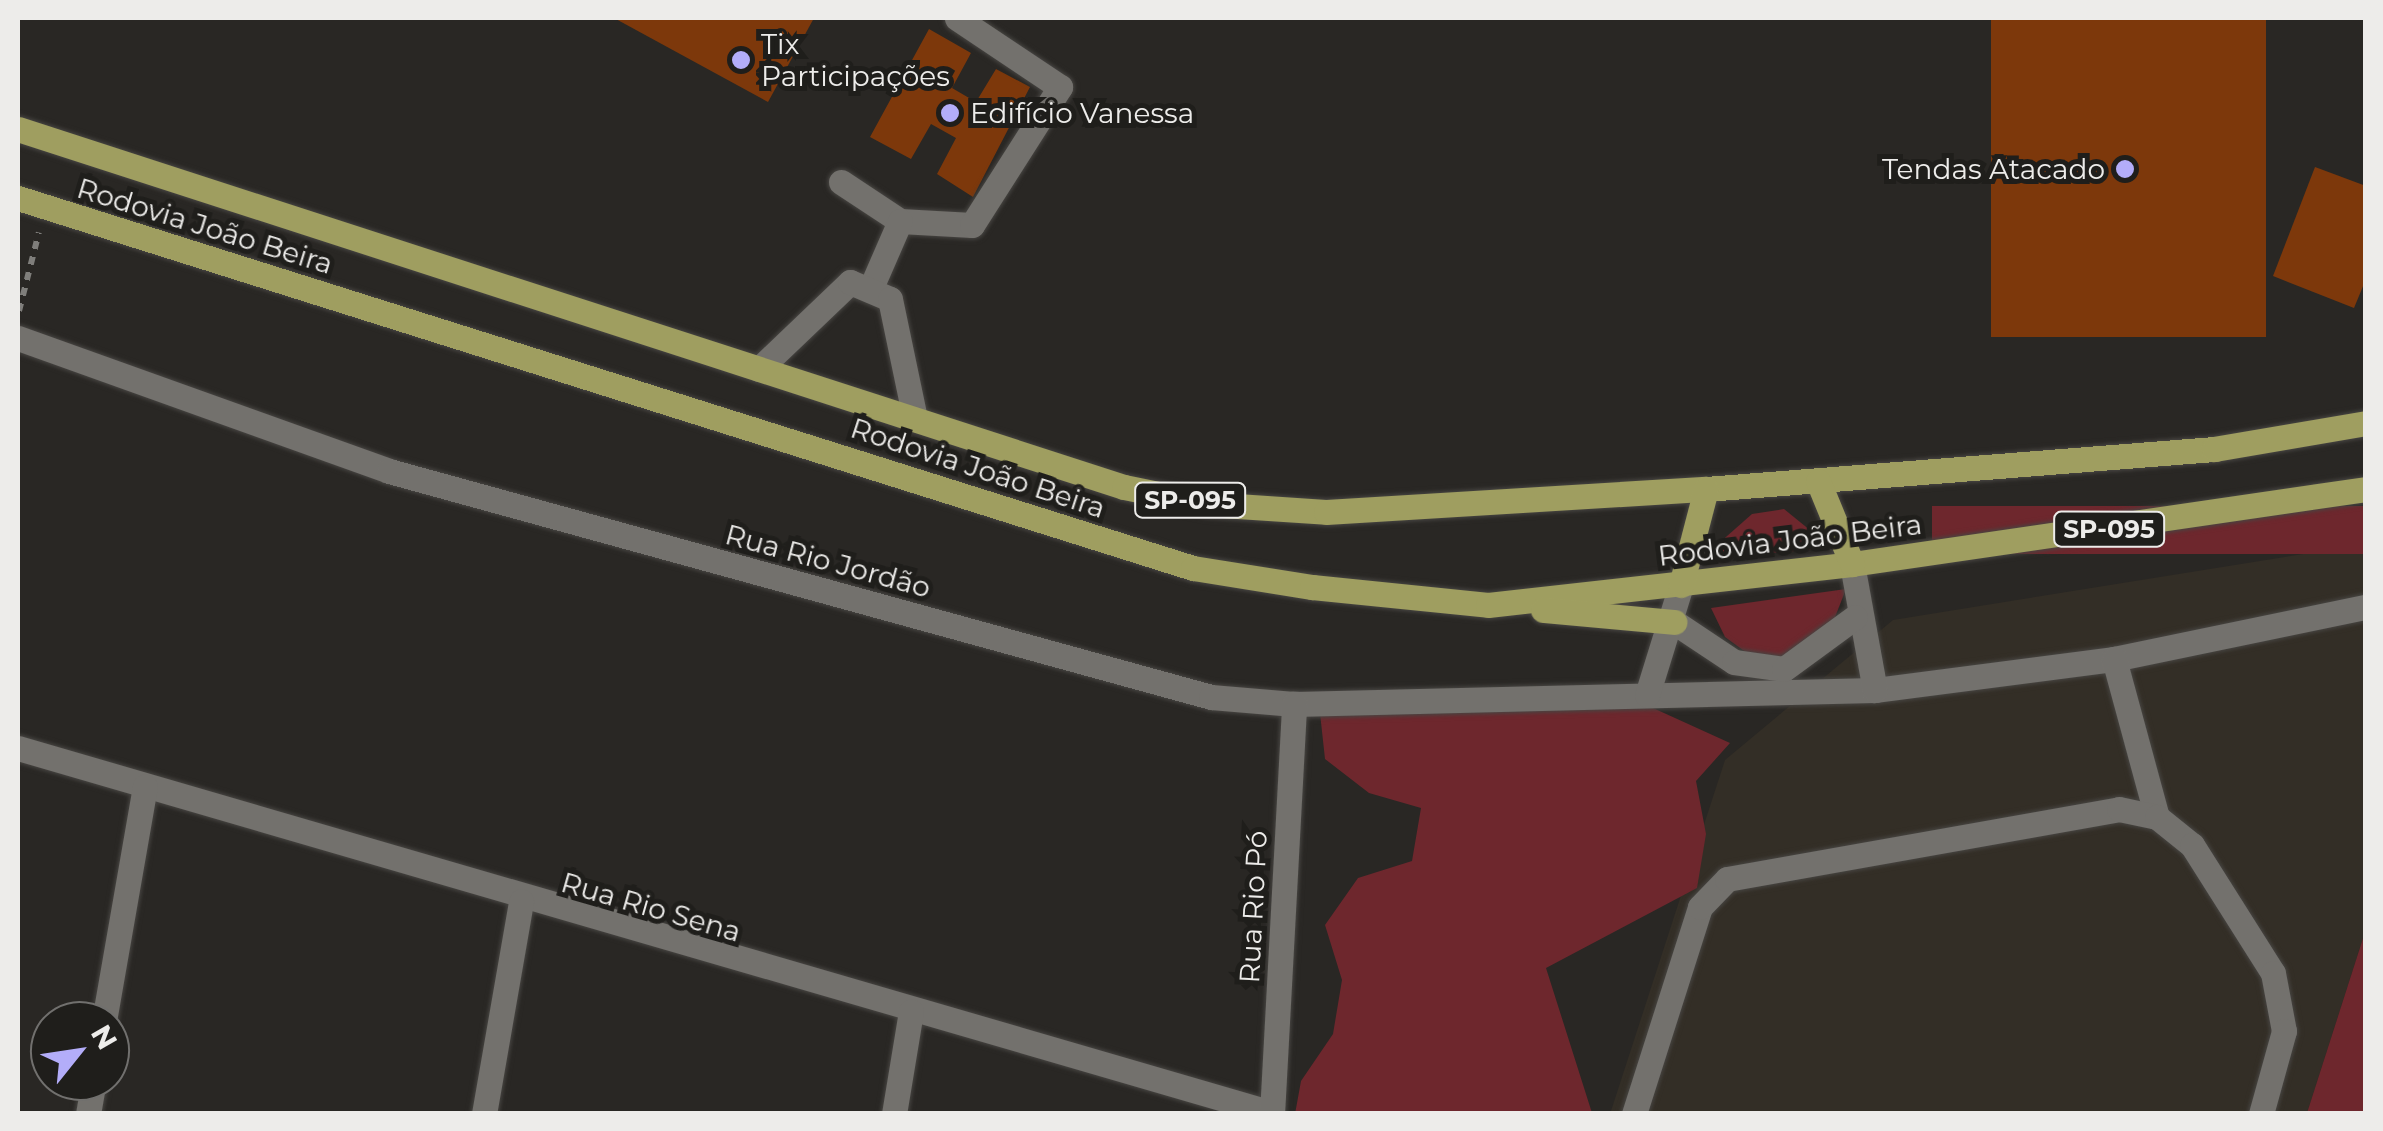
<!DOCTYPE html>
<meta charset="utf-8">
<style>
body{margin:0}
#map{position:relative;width:2383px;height:1131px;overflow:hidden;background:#292724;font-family:Montserrat,sans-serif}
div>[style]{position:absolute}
.built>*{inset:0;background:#332e26}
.green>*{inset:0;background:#6e272d;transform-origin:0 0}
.building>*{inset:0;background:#7d380b;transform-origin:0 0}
.path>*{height:6px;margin-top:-3px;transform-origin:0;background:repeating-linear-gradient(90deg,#7f7e7b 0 8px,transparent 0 16px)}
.roads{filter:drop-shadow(0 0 2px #474542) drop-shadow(0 0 2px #474542)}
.minor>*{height:25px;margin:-12.5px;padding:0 12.5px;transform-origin:12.5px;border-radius:12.5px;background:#73716d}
.major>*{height:25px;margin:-12.5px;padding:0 12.5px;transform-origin:12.5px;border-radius:12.5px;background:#9f9e60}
.dots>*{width:28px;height:28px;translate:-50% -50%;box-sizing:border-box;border:5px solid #1f1e1b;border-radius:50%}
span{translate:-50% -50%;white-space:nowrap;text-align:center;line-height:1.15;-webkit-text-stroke:10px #1f1e1b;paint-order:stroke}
.shield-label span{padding:2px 8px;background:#1f1e1b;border:2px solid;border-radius:8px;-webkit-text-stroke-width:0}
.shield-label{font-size:25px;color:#edecea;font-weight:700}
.poi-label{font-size:28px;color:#edecea}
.left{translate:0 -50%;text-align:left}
.right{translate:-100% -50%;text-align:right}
.street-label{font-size:28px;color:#edecea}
.frame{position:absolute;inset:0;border:20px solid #edecea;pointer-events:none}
.north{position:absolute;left:30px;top:1001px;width:100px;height:100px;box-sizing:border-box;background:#1f1e1b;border:2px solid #71706e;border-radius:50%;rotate:60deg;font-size:28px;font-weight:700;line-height:40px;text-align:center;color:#edecea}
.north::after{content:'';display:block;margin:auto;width:35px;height:45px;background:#b3adf9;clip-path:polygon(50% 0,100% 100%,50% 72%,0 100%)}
</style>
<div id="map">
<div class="built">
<div style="clip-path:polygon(2365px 544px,2365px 932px,2307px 1113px,1610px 1114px,1725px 760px,1893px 620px)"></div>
</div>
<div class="green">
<div style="left:2365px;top:506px;width:48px;height:433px;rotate:90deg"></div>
<div style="clip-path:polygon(1784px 509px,1832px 548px,1701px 559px,1752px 514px)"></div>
<div style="clip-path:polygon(1846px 589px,1830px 630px,1784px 659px,1755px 659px,1725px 637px,1711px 608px)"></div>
<div style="clip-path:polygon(1642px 703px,1730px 743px,1696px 781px,1706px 834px,1697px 888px,1546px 968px,1592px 1113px,1295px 1114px,1301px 1081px,1333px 1034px,1342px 980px,1325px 925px,1358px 878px,1412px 861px,1421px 808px,1369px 793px,1325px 759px,1319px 704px)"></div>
<div style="clip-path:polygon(2365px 932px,2365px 1113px,2307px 1113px)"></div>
</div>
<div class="building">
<div style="clip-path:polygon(614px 18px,814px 18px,768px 102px)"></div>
<div style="left:1991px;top:18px;width:275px;height:319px"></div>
<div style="clip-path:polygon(929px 29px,971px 53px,952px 88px,976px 102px,996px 69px,1030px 87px,973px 197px,937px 174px,956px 138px,931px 124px,911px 159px,870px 137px)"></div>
<div style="clip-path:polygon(2315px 167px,2366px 186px,2366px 279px,2354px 308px,2273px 276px)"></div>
</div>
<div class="path">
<div style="left:19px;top:311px;width:81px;rotate:-75.8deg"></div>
</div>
<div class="roads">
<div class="minor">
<div style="left:841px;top:182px;width:71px;rotate:33.5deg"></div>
<div style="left:900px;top:221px;width:72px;rotate:3.2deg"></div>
<div style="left:972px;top:225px;width:164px;rotate:-57.5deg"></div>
<div style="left:1060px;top:87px;width:124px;rotate:-146.2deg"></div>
<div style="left:870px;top:290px;width:75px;rotate:-66.5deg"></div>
<div style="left:18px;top:338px;width:394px;rotate:19.7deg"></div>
<div style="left:389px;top:471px;width:853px;rotate:15.37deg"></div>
<div style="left:1211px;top:697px;width:83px;rotate:4.8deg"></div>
<div style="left:1294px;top:704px;width:581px;rotate:-1.38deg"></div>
<div style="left:1875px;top:690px;width:241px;rotate:-7.4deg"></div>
<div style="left:2114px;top:659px;width:257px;rotate:-11.7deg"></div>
<div style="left:759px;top:369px;width:126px;rotate:-43.7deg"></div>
<div style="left:850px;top:282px;width:43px;rotate:23deg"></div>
<div style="left:890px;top:299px;width:123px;rotate:78.2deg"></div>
<div style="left:1852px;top:564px;width:128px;rotate:79.7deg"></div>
<div style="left:1674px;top:622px;width:72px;rotate:33.7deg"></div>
<div style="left:1734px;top:662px;width:50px;rotate:8deg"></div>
<div style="left:1784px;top:669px;width:88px;rotate:-36.2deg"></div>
<div style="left:2114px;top:659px;width:164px;rotate:74.8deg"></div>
<div style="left:1647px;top:695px;width:115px;rotate:-72.8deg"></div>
<div style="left:18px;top:748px;width:1306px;rotate:16.23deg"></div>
<div style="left:104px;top:1021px;width:238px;rotate:-80.1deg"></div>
<div style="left:88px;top:1114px;width:34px;rotate:-80deg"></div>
<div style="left:484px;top:1114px;width:216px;rotate:-80.1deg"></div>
<div style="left:894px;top:1114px;width:104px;rotate:-80.6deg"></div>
<div style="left:1272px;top:1114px;width:411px;rotate:-86.9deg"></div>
<div style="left:1634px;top:1114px;width:217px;rotate:-72.3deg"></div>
<div style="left:1700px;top:907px;width:39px;rotate:-46deg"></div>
<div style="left:1727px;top:879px;width:398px;rotate:-10.1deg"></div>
<div style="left:2119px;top:809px;width:39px;rotate:12deg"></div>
<div style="left:2157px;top:817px;width:45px;rotate:38.7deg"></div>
<div style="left:2192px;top:845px;width:151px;rotate:57.7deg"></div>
<div style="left:2273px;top:973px;width:59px;rotate:79.3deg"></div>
<div style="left:2284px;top:1031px;width:86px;rotate:105.5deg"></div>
</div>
<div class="major">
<div style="left:18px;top:129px;width:1162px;rotate:17.94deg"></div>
<div style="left:1124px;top:487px;width:85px;rotate:11.6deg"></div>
<div style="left:1207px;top:504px;width:119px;rotate:3.8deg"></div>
<div style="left:1326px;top:512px;width:381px;rotate:-3.5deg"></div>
<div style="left:1706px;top:489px;width:510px;rotate:-4.5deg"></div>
<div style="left:2214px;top:449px;width:154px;rotate:-9.7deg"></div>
<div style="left:18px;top:198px;width:1232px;rotate:17.48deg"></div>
<div style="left:1193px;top:568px;width:121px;rotate:9.1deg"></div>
<div style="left:1312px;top:587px;width:177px;rotate:5.8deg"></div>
<div style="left:1488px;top:605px;width:366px;rotate:-6.4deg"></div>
<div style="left:1852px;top:564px;width:519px;rotate:-8.3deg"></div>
<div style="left:1818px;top:481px;width:90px;rotate:67.7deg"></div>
<div style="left:1681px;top:585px;width:99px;rotate:-75.4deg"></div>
<div style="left:1543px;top:610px;width:132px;rotate:5.2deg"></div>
</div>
</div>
<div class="dots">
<div style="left:741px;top:60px;background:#b3adf9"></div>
<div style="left:950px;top:113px;background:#b3adf9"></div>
<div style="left:2125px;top:169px;background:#b3adf9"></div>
</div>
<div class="shield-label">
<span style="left:1190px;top:500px">SP-095</span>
<span style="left:2109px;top:529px">SP-095</span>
</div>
<div class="poi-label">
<span class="left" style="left:761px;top:60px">Tix<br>Participações</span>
<span class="left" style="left:970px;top:113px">Edifício Vanessa</span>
<span class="right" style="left:2105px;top:169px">Tendas Atacado</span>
</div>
<div class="street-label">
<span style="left:205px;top:226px;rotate:17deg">Rodovia João Beira</span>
<span style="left:978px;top:468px;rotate:18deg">Rodovia João Beira</span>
<span style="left:1790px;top:540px;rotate:-7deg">Rodovia João Beira</span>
<span style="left:828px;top:561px;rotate:15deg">Rua Rio Jordão</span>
<span style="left:651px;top:907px;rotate:16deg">Rua Rio Sena</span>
<span style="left:1253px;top:907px;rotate:-87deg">Rua Rio Pó</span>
</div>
<div class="frame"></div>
<div class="north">N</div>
</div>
